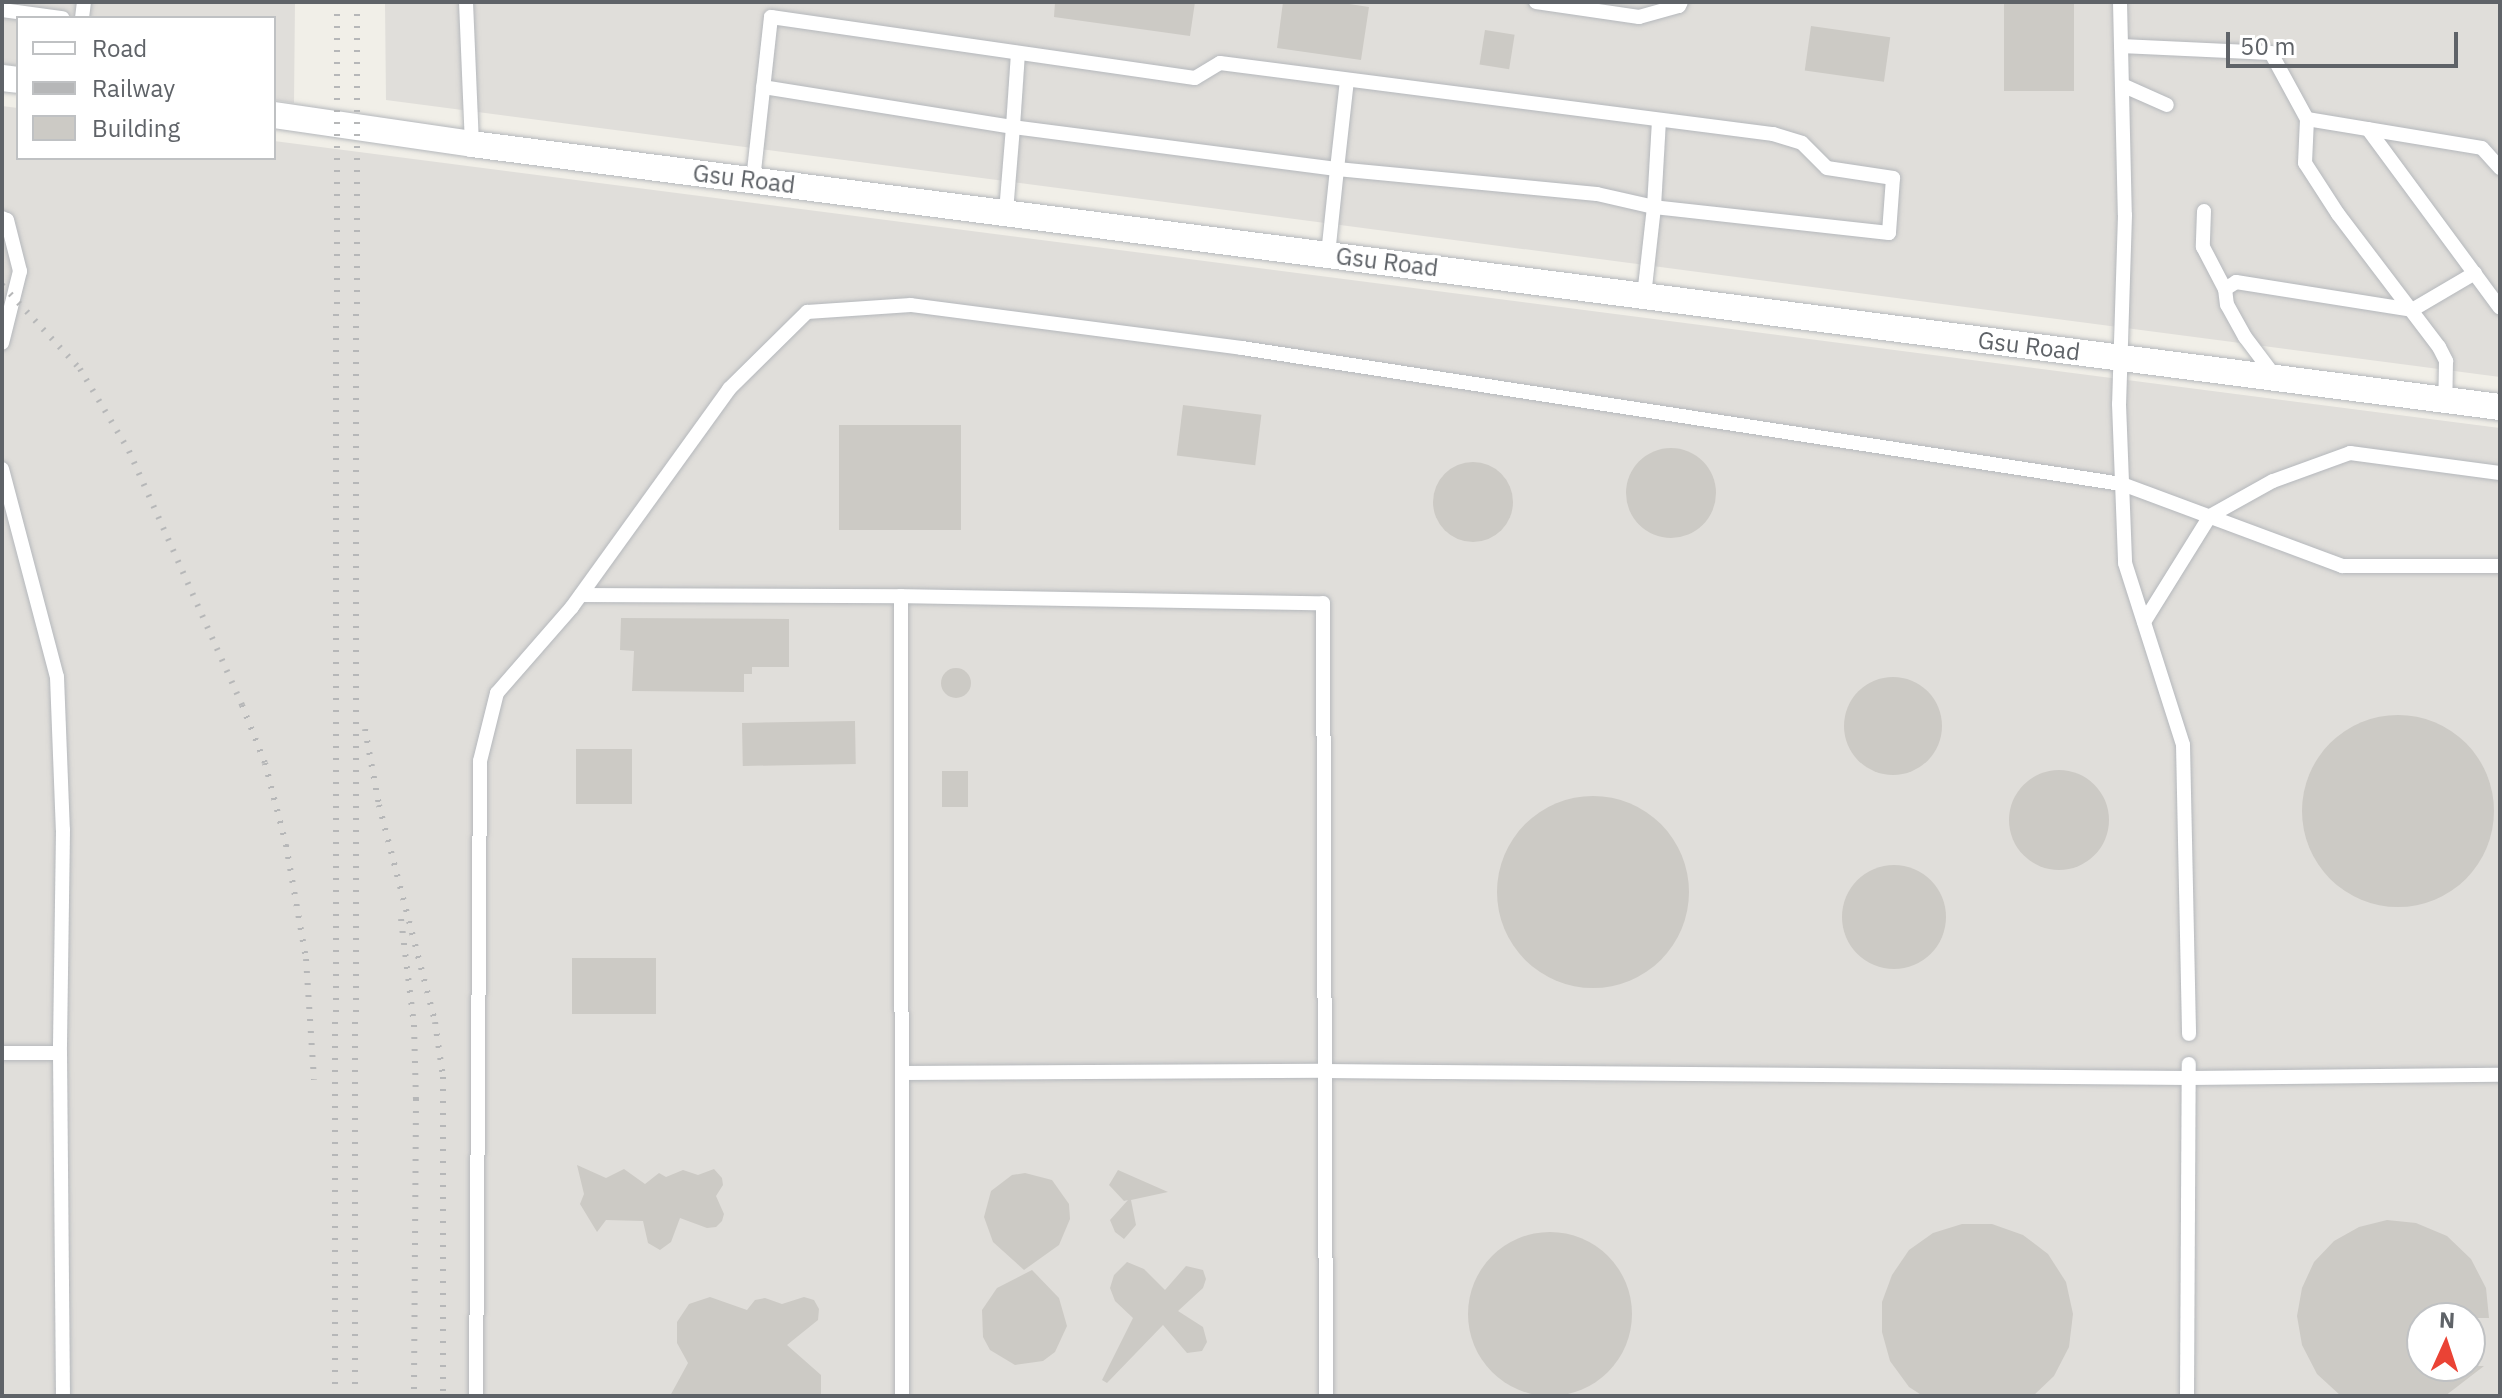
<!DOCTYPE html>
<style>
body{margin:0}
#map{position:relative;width:2502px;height:1398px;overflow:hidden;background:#f1efe8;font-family:"IBM Plex Sans",sans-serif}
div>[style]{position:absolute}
.industrial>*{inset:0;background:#e0deda}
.building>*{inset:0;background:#cccac5;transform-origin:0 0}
.round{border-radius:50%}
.roads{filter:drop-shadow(0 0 2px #b5b8bc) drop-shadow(0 0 2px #b5b8bc)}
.lane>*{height:14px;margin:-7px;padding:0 7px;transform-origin:7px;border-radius:7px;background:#fff}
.street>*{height:26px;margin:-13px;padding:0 13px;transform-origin:13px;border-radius:13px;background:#fff}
.rail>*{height:6px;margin-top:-3px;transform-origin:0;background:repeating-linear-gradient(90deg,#b6b7b8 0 2px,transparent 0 12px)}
span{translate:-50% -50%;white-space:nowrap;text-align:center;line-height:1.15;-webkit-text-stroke:6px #fff;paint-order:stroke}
.street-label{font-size:24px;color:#5f6368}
.frame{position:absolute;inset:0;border:4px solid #5f6368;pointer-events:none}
.legend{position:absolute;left:16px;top:16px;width:260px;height:144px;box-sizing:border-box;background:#fff;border:2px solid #bfc1c3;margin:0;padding:10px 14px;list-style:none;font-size:24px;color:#5f6368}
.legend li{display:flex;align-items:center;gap:16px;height:40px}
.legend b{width:40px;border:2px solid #bfc1c3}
.north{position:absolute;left:2406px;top:1302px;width:80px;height:80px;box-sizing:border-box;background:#fff;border:2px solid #bfc1c3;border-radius:50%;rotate:3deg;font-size:22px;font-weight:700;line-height:32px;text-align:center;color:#5f6368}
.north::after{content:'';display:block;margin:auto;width:28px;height:36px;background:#ea4335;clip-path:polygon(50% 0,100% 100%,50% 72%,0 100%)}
.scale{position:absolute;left:2226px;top:32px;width:232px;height:36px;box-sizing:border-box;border:4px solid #5f6368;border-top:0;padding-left:10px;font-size:24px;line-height:28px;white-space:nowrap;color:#5f6368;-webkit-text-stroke:6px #fff;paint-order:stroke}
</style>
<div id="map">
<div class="industrial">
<div style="clip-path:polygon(2px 2px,295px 2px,294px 103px,274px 100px,274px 18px,18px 18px,18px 66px,2px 64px)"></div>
<div style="clip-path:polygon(385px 2px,2500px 2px,2500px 377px,386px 100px)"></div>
<div style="clip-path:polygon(evenodd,2px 106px,18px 108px,18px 158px,274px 158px,274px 141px,2500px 428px,2500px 1396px,2px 1396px,2px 106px,2422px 1318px,2470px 1318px,2470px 1366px,2422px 1366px,2422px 1318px)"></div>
</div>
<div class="building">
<div style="clip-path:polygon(1055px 2px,1195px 2px,1190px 36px,1054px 17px)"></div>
<div style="clip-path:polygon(1283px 2px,1336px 2px,1369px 7px,1361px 60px,1277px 48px)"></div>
<div style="left:2004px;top:2px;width:70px;height:89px"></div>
<div style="left:1811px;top:26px;width:80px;height:45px;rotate:8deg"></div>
<div style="left:1485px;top:30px;width:30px;height:35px;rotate:9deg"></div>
<div style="left:1183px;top:405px;width:79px;height:51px;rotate:7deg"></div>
<div style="left:839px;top:425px;width:122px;height:105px"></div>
<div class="round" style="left:1626px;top:448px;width:90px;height:90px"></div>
<div class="round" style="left:1433px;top:462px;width:80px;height:80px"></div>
<div style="clip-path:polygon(621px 618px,789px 619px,789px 667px,752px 667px,752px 674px,744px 674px,744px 692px,632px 691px,634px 651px,620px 650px)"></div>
<div class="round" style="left:941px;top:668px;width:30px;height:30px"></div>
<div class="round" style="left:1844px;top:677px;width:98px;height:98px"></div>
<div class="round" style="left:2302px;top:715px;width:192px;height:192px"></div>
<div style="left:855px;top:721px;width:43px;height:113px;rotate:89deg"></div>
<div style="left:576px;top:749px;width:56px;height:55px"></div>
<div class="round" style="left:2009px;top:770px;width:100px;height:100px"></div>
<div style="left:942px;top:771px;width:26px;height:36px"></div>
<div class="round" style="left:1497px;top:796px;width:192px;height:192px"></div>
<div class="round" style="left:1842px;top:865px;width:104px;height:104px"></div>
<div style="left:572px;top:958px;width:84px;height:56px"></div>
<div style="clip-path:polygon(577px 1165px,606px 1178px,624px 1169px,645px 1184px,659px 1173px,666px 1177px,683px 1170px,698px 1175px,714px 1169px,722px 1178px,723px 1185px,716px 1196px,724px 1214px,722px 1221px,716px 1227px,707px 1228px,680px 1218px,671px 1242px,660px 1250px,648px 1243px,643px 1221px,606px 1220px,597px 1232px,580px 1204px,584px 1194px)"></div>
<div style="clip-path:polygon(1118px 1170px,1168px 1192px,1131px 1200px,1136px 1225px,1124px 1239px,1115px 1232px,1110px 1220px,1128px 1200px,1124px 1201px,1109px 1185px)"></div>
<div style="clip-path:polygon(1025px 1173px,1052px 1180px,1069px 1204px,1070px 1219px,1059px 1245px,1024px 1270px,993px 1242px,984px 1217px,991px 1191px,1012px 1175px)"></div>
<div style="clip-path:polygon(2387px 1220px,2416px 1223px,2447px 1236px,2471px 1259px,2486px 1288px,2489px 1318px,2422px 1318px,2422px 1366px,2484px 1366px,2445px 1396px,2341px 1396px,2317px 1374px,2302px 1345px,2297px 1316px,2302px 1288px,2314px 1262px,2334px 1241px,2359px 1227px)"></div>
<div style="clip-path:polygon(1962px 1224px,1992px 1224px,2023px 1235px,2048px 1254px,2066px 1282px,2073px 1314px,2069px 1347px,2054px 1376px,2033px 1396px,1923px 1396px,1909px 1387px,1890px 1361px,1882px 1332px,1882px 1302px,1892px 1275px,1909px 1250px,1933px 1233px)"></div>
<div class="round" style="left:1468px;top:1232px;width:164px;height:164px"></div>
<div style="clip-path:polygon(1127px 1262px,1144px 1269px,1165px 1290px,1186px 1266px,1203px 1270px,1206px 1279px,1203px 1288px,1178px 1311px,1203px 1327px,1207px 1342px,1202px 1351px,1187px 1353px,1163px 1325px,1107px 1383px,1102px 1380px,1133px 1318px,1115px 1301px,1110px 1288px,1114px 1275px)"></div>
<div style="clip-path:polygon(1032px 1270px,1059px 1298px,1067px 1326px,1055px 1352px,1043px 1361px,1015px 1365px,990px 1350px,983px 1337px,982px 1310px,997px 1288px)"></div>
<div style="clip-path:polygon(710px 1297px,747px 1310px,755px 1300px,765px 1298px,782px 1304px,804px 1297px,814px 1300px,819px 1309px,818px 1320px,787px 1345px,821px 1375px,821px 1396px,670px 1396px,688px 1363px,677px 1343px,677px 1322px,689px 1304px)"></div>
</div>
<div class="roads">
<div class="lane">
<div style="left:466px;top:2px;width:142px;rotate:87.6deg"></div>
<div style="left:1536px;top:2px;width:104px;rotate:8.3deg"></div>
<div style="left:1639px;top:17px;width:41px;rotate:-15.4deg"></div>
<div style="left:1679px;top:6px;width:4px;rotate:-63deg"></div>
<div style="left:2120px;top:2px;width:213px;rotate:88.7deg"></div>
<div style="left:2125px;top:215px;width:189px;rotate:91.8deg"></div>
<div style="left:2119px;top:404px;width:159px;rotate:87.8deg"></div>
<div style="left:2125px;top:563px;width:191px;rotate:72.3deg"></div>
<div style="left:2183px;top:745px;width:289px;rotate:88.8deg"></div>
<div style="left:2px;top:10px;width:61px;rotate:7.6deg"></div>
<div style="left:82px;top:18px;width:16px;rotate:-83deg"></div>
<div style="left:2121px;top:46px;width:150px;rotate:2.7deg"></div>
<div style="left:2271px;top:53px;width:75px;rotate:61.4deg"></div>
<div style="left:2307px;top:119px;width:177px;rotate:9.4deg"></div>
<div style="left:2482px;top:148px;width:27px;rotate:48deg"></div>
<div style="left:1018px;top:53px;width:74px;rotate:93.9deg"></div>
<div style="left:1013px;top:127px;width:327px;rotate:7.4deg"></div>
<div style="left:1337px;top:169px;width:85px;rotate:96deg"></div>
<div style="left:1347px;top:80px;width:90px;rotate:96.4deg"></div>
<div style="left:1337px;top:169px;width:261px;rotate:5.5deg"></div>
<div style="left:1597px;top:194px;width:58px;rotate:12.8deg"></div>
<div style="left:1654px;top:207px;width:87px;rotate:-86.7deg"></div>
<div style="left:2122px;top:85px;width:49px;rotate:24deg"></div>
<div style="left:763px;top:87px;width:253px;rotate:9.1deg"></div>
<div style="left:1013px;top:127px;width:86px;rotate:94.7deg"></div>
<div style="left:2307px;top:119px;width:44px;rotate:92.6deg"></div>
<div style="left:2305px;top:163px;width:61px;rotate:57.1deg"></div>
<div style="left:2338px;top:214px;width:167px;rotate:52.8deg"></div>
<div style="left:2439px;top:347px;width:16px;rotate:63deg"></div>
<div style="left:2446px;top:361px;width:39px;rotate:91deg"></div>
<div style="left:2368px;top:129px;width:222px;rotate:53.6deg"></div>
<div style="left:753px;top:180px;width:164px;rotate:-83.7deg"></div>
<div style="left:771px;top:17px;width:428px;rotate:8.2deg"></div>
<div style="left:1195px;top:78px;width:29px;rotate:-31deg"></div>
<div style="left:1220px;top:63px;width:558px;rotate:7.32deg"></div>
<div style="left:1773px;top:134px;width:30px;rotate:17deg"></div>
<div style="left:1802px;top:143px;width:35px;rotate:45deg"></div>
<div style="left:1827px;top:168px;width:67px;rotate:8.6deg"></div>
<div style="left:1893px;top:178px;width:55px;rotate:94.2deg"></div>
<div style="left:1889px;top:233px;width:236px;rotate:-173.7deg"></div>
<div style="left:1654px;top:207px;width:90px;rotate:96.4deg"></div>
<div style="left:2204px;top:211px;width:36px;rotate:92deg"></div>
<div style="left:2203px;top:247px;width:47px;rotate:62.4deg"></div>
<div style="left:2px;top:218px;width:5px;rotate:22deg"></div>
<div style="left:7px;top:220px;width:53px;rotate:75.7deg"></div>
<div style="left:20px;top:271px;width:74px;rotate:104deg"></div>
<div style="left:2276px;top:378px;width:51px;rotate:-127.1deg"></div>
<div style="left:2245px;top:337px;width:37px;rotate:-119deg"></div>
<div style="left:2227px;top:305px;width:16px;rotate:-97deg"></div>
<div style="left:2225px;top:289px;width:13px;rotate:-32deg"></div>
<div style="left:2236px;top:282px;width:178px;rotate:9deg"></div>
<div style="left:2412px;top:310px;width:73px;rotate:-30.4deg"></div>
<div style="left:2px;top:469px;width:215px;rotate:75.2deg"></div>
<div style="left:57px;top:677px;width:153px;rotate:87.8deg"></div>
<div style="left:63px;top:830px;width:223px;rotate:90.8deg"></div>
<div style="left:60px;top:1053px;width:58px;rotate:180deg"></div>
<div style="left:581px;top:595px;width:320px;rotate:0.2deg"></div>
<div style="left:901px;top:596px;width:800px;rotate:89.93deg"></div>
<div style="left:901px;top:596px;width:422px;rotate:1deg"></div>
<div style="left:1323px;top:603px;width:793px;rotate:89.78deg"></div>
<div style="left:2144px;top:622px;width:125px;rotate:-58.1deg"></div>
<div style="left:2210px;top:516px;width:72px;rotate:-29.1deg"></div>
<div style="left:2273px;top:481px;width:82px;rotate:-20deg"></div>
<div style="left:2350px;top:453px;width:151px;rotate:7.6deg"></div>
<div style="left:60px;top:1053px;width:343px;rotate:89.5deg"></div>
<div style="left:902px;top:1073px;width:422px;rotate:-0.3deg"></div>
<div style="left:1324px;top:1071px;width:865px;rotate:0.46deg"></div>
<div style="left:2189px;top:1078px;width:311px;rotate:-0.6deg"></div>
<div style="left:476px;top:1396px;width:635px;rotate:-89.64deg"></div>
<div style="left:480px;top:761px;width:70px;rotate:-76deg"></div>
<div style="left:497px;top:693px;width:114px;rotate:-48.9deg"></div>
<div style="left:572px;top:607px;width:269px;rotate:-54.2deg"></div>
<div style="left:729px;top:389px;width:110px;rotate:-44.6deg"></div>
<div style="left:807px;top:312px;width:104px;rotate:-3.9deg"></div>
<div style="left:911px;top:305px;width:334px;rotate:7.4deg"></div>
<div style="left:1242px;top:348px;width:890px;rotate:8.79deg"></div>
<div style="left:2122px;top:484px;width:235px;rotate:20.4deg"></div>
<div style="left:2342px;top:566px;width:158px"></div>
<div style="left:2187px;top:1396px;width:332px;rotate:-89.7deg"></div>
</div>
<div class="street">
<div style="left:2px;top:78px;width:16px;rotate:7deg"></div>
<div style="left:274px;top:115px;width:200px;rotate:8.3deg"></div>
<div style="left:472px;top:144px;width:2045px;rotate:7.39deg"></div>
</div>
</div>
<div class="rail">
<div style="left:2px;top:285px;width:115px;rotate:47.1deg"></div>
<div style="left:80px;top:369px;width:96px;rotate:59.1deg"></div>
<div style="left:129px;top:451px;width:278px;rotate:66deg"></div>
<div style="left:242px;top:705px;width:62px;rotate:68.4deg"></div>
<div style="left:265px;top:763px;width:85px;rotate:75.6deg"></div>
<div style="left:286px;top:845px;width:116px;rotate:80deg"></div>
<div style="left:306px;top:959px;width:121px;rotate:86.2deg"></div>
<div style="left:365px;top:729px;width:77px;rotate:79.6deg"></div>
<div style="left:379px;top:805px;width:224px;rotate:75.5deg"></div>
<div style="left:435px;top:1022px;width:56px;rotate:81.7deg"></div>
<div style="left:443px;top:1077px;width:319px;rotate:90deg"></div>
<div style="left:401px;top:919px;width:107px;rotate:83deg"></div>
<div style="left:414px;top:1025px;width:74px;rotate:88.5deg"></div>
<div style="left:416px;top:1099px;width:297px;rotate:90.4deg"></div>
<div style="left:335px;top:1396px;width:1394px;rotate:-89.92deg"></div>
<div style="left:355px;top:1396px;width:1394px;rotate:-89.92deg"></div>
</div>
<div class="street-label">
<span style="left:744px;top:179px;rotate:7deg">Gsu Road</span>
<span style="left:1387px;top:262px;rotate:7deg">Gsu Road</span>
<span style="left:2029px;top:346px;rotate:7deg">Gsu Road</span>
</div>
<div class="frame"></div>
<ul class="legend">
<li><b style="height:10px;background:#fff"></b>Road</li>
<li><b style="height:10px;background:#b6b7b8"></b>Railway</li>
<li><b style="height:22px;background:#cccac5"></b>Building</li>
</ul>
<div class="north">N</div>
<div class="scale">50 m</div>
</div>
